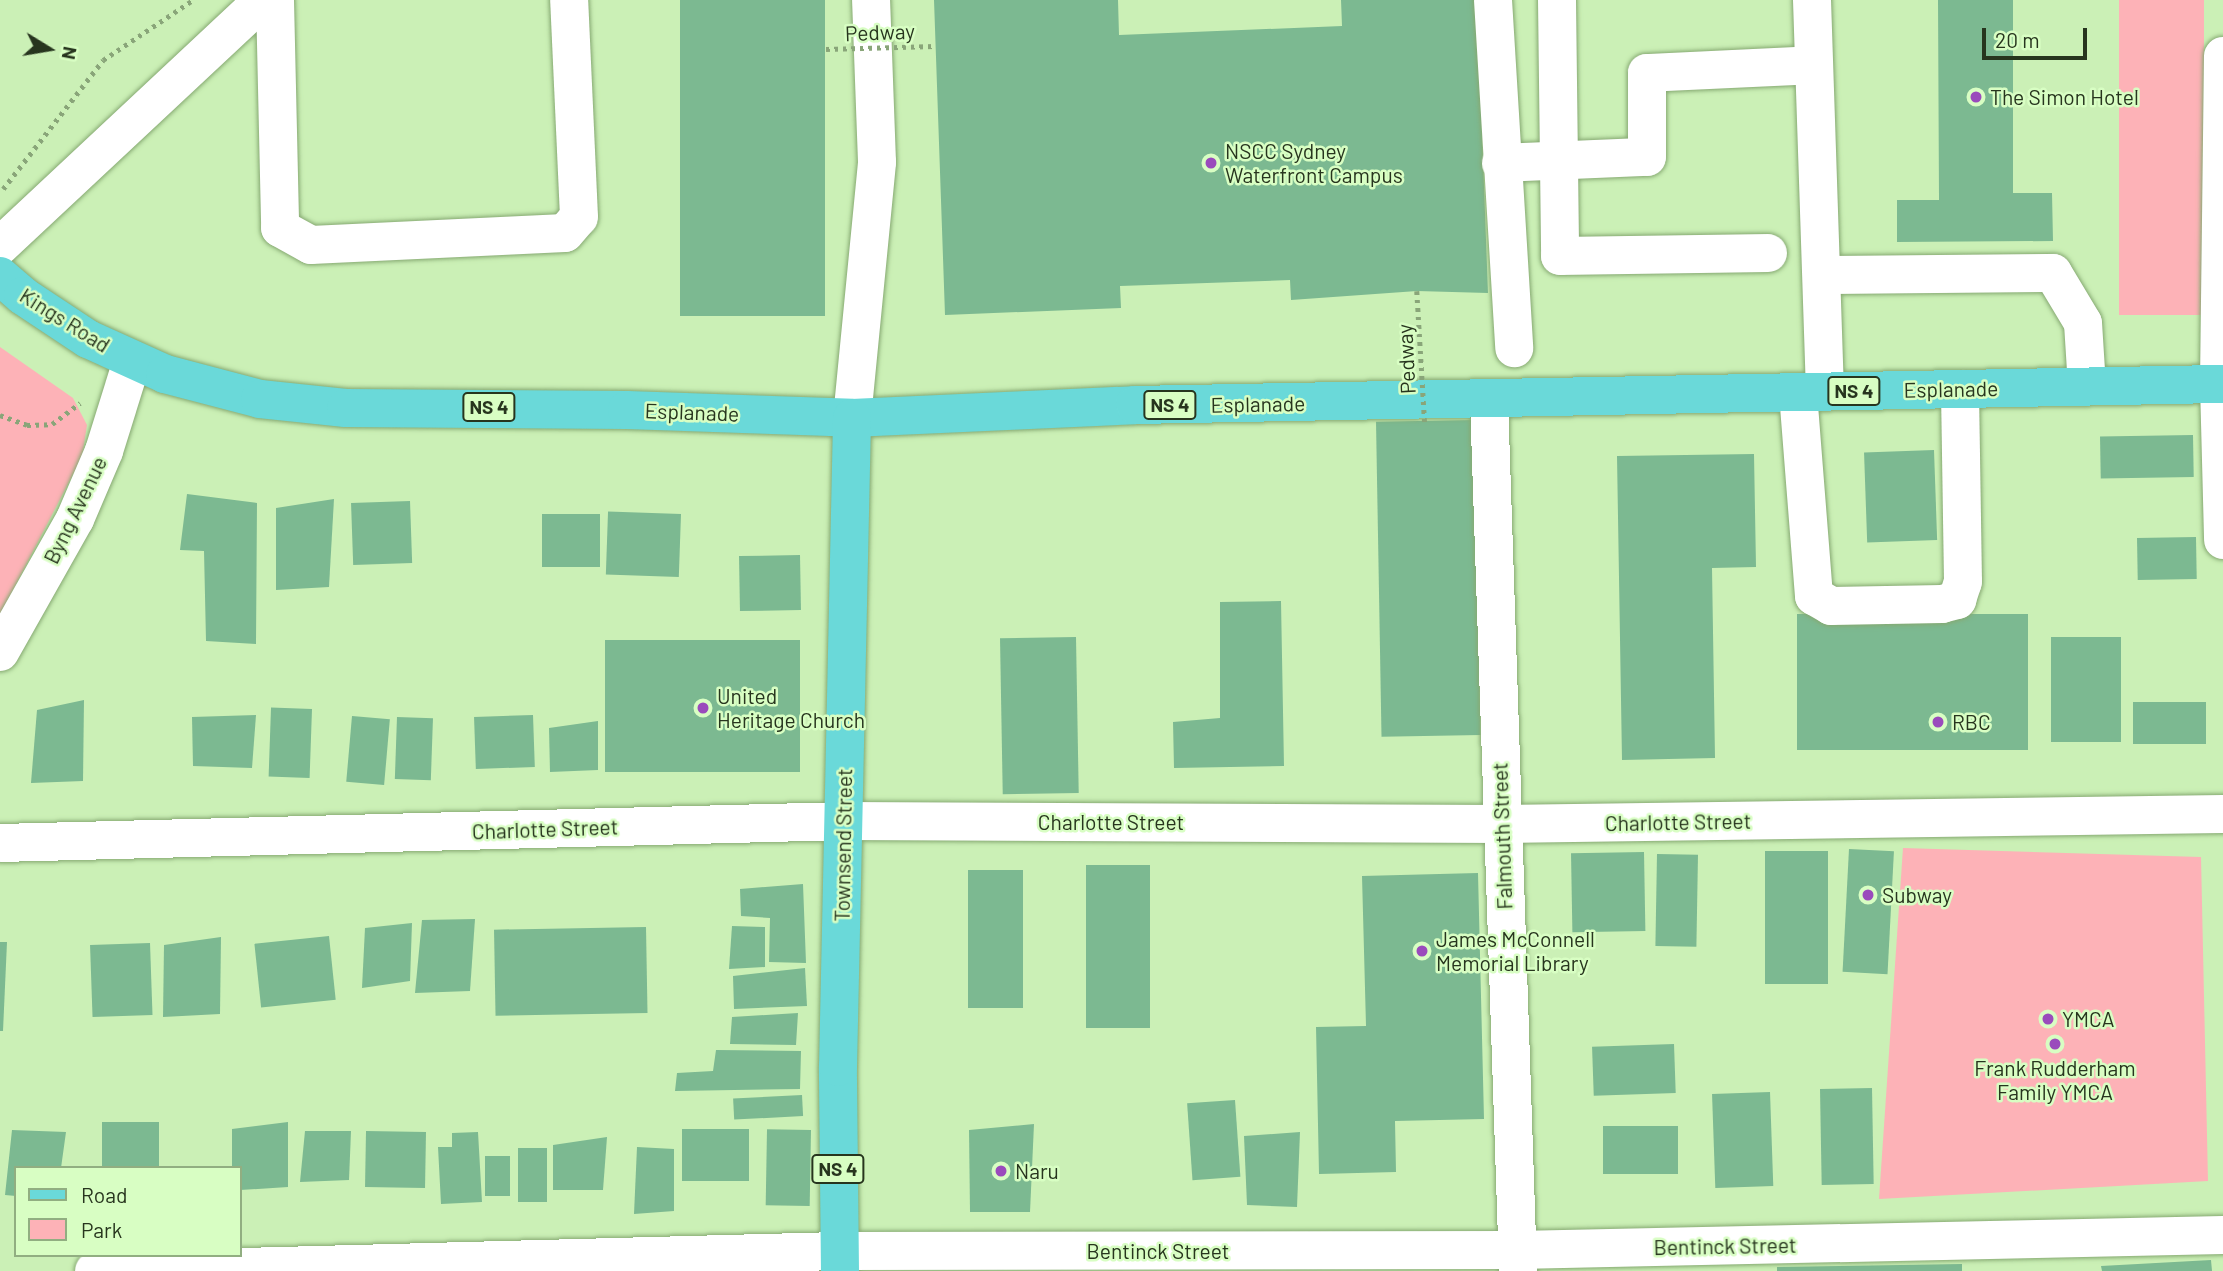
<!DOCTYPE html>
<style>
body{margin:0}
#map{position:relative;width:2223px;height:1271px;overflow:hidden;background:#cbf0b6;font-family:Barlow,sans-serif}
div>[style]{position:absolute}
.green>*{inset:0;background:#fdb2b7;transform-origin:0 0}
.building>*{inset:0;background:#7cb991;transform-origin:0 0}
.path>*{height:4.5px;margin-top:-2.25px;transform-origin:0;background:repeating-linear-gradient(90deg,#89a579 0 3.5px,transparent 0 8.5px)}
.roads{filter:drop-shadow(0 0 2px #86a972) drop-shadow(0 0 2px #86a972)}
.minor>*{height:38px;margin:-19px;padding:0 19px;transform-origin:19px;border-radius:19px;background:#fff}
.major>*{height:38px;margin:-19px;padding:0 19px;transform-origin:19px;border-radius:19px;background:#6ad9d9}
.path-bridge>*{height:4.5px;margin-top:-2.25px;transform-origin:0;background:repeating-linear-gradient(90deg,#89a579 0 3.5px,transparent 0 8.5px)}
.dots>*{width:19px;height:19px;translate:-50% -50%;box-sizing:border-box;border:4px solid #d8fec3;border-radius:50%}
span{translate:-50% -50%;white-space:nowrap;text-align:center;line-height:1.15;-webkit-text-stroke:5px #d8fec3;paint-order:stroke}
.shield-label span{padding:2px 5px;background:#d8fec3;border:2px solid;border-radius:5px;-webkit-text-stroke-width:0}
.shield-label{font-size:19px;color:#27351e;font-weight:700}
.street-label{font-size:21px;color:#27351e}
.poi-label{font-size:21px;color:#27351e}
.left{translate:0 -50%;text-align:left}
.legend{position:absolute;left:14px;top:1166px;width:228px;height:91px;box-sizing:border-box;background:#d8fec3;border:2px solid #91ae81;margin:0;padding:9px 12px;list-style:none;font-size:21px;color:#27351e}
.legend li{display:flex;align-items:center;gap:14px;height:35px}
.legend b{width:35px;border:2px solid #91ae81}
.north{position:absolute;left:14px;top:14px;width:70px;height:70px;-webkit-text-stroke:5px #d8fec3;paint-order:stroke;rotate:101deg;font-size:19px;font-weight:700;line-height:28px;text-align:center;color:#27351e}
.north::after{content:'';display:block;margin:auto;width:24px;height:32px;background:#27351e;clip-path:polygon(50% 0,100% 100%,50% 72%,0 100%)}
.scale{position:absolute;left:1982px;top:28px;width:105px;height:32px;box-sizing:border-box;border:4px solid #27351e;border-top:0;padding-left:9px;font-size:21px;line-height:24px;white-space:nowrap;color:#27351e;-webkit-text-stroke:5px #d8fec3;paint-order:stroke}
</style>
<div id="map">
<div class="green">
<div style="left:2119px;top:0;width:85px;height:315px"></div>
<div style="clip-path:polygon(0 347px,73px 398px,87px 425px,82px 457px,0 615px)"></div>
<div style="clip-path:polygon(1903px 848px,2201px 857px,2208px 1181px,1879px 1199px)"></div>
</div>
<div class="building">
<div style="left:680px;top:0;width:145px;height:316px"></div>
<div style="clip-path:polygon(934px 0,1118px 0,1119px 35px,1342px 26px,1341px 0,1477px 0,1488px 293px,1417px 291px,1291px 300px,1290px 280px,1120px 286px,1121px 308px,945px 315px)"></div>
<div style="clip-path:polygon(1938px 0,2013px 0,2013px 193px,2052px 193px,2053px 241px,1897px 242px,1897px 200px,1939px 200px)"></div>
<div style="left:1475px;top:420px;width:315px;height:99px;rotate:89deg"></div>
<div style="left:2193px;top:435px;width:42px;height:93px;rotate:89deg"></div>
<div style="left:1934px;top:450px;width:90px;height:70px;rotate:88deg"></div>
<div style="clip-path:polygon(1754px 454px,1756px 567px,1712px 568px,1715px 758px,1622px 760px,1617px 456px)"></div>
<div style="clip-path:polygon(187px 494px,257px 503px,256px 644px,206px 641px,204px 551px,180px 550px)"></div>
<div style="clip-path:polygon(334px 499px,329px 587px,276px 590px,276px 508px)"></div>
<div style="left:410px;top:501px;width:62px;height:59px;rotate:88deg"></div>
<div style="left:600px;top:514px;width:53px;height:58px;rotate:90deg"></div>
<div style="left:681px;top:514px;width:63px;height:73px;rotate:92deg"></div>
<div style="left:2196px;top:537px;width:42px;height:59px;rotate:89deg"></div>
<div style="left:800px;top:555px;width:55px;height:61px;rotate:89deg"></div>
<div style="clip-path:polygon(1281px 601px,1284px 766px,1174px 768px,1173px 722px,1220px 718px,1220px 602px)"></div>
<div style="left:1797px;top:614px;width:231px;height:136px"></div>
<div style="left:1076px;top:637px;width:156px;height:76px;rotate:89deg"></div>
<div style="left:2051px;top:637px;width:70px;height:105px"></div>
<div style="left:800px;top:640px;width:132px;height:195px;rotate:90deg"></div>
<div style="clip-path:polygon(84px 700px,83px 781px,31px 783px,37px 710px)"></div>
<div style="left:2206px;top:702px;width:42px;height:73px;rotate:90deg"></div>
<div style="left:312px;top:709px;width:69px;height:41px;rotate:92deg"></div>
<div style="clip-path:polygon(256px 715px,252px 768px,193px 766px,192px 717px)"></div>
<div style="left:533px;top:715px;width:52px;height:59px;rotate:88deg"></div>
<div style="left:352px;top:716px;width:38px;height:66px;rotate:5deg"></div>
<div style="left:397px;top:717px;width:36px;height:62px;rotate:2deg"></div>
<div style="clip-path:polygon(598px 721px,598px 770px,550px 772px,549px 728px)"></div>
<div style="left:1849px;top:849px;width:45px;height:123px;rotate:3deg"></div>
<div style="left:1828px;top:851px;width:133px;height:63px;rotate:90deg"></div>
<div style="left:1644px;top:852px;width:79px;height:73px;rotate:89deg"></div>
<div style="left:1657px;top:854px;width:41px;height:92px;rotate:1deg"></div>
<div style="left:1086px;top:865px;width:64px;height:163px"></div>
<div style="left:1023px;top:870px;width:138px;height:55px;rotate:90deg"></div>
<div style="clip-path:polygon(1478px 873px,1484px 1119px,1395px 1121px,1396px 1172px,1319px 1174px,1316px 1027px,1366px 1026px,1362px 876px)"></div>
<div style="clip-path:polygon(803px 884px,806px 963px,769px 962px,770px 918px,741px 916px,740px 889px)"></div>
<div style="clip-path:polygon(475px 919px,470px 991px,415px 993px,422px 920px)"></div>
<div style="clip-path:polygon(412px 923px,410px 981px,362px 988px,365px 928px)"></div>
<div style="clip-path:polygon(732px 926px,765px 927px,765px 967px,729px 969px)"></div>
<div style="left:646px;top:927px;width:86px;height:152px;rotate:89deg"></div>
<div style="left:329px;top:936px;width:64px;height:75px;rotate:84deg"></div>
<div style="clip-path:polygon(221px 937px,220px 1014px,163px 1017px,164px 945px)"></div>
<div style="clip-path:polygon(0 942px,7px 942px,3px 1031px,0 1031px)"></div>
<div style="left:150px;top:943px;width:72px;height:60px;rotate:88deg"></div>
<div style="clip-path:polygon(805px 968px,807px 1006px,734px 1009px,733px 976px)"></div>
<div style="clip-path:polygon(798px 1013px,796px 1045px,730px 1044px,732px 1017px)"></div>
<div style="left:1674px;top:1044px;width:49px;height:82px;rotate:88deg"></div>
<div style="clip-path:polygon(716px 1050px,801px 1051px,800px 1089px,675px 1091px,677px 1073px,713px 1071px)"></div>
<div style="left:1872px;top:1088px;width:96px;height:52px;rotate:89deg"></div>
<div style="left:1770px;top:1092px;width:94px;height:58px;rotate:88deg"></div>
<div style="left:802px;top:1095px;width:21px;height:69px;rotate:87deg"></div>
<div style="left:1235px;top:1100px;width:77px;height:48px;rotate:86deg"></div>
<div style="left:159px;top:1122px;width:46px;height:57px;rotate:90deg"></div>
<div style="clip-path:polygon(288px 1122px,288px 1187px,240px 1190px,240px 1168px,232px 1168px,232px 1129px)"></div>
<div style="clip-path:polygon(1034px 1124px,1030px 1212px,970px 1212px,969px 1130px)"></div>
<div style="left:1603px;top:1126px;width:75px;height:48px"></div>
<div style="left:682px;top:1129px;width:67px;height:52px"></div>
<div style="clip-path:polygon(12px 1130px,66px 1132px,61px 1168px,16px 1168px,16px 1196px,5px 1195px)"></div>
<div style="left:811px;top:1130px;width:76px;height:44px;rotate:91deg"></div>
<div style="clip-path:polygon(305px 1131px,351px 1131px,349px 1180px,300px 1182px)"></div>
<div style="left:426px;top:1132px;width:56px;height:60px;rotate:91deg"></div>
<div style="clip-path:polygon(478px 1132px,482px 1202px,441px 1204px,438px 1147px,452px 1147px,452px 1133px)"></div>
<div style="clip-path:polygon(1300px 1132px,1297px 1207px,1247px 1205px,1244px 1136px)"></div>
<div style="clip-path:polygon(607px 1137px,603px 1190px,553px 1190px,553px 1145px)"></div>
<div style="clip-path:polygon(637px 1147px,674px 1149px,674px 1211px,634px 1214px)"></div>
<div style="left:518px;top:1148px;width:29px;height:54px"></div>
<div style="left:510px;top:1156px;width:40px;height:25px;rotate:90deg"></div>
<div style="clip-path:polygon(2211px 1260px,2212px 1271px,2102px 1271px,2101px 1266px)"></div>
<div style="clip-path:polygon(1962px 1264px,1962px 1271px,1777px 1271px,1777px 1267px)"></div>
</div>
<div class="path">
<div style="left:3px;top:189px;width:163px;rotate:-52.2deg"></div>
<div style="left:103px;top:60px;width:108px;rotate:-33.7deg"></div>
<div style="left:0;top:415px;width:29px;rotate:20deg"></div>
<div style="left:27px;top:425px;width:25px;rotate:-2deg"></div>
<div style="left:52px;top:424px;width:35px;rotate:-37deg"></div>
</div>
<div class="roads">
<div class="minor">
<div style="left:275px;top:0;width:228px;rotate:88.7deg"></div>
<div style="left:280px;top:228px;width:35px;rotate:29deg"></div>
<div style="left:311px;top:245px;width:254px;rotate:-2.7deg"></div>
<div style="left:565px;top:233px;width:21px;rotate:-49deg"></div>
<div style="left:579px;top:217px;width:217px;rotate:-92.6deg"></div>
<div style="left:1493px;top:0;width:349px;rotate:86.5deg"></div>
<div style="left:1557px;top:0;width:256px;rotate:89.3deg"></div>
<div style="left:1560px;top:256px;width:208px;rotate:-0.8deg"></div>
<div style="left:1812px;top:0;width:392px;rotate:88.1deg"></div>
<div style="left:2223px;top:56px;width:328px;rotate:90.7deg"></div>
<div style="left:2219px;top:384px;width:156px;rotate:88.5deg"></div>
<div style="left:1501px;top:163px;width:146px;rotate:-2.4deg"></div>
<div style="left:1647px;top:157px;width:84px;rotate:-90deg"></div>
<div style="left:1647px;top:73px;width:167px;rotate:-2.7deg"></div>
<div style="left:0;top:246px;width:360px;rotate:-43.1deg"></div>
<div style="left:1822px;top:275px;width:231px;rotate:-0.5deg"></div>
<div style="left:2053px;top:273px;width:58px;rotate:59deg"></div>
<div style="left:2083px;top:323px;width:63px;rotate:86.4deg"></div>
<div style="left:1798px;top:393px;width:204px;rotate:85.5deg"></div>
<div style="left:1814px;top:596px;width:20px;rotate:30deg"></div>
<div style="left:1831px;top:606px;width:111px;rotate:-1deg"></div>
<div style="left:1942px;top:604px;width:16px;rotate:-15deg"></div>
<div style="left:1957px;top:600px;width:19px;rotate:-72deg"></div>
<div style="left:1963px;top:582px;width:193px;rotate:-90.9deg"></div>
<div style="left:1489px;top:400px;width:871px;rotate:88.09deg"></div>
<div style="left:852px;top:418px;width:257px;rotate:-84.4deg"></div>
<div style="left:877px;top:162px;width:162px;rotate:-92.1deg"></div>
<div style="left:0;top:652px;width:153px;rotate:-60.6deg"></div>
<div style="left:75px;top:519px;width:74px;rotate:-66.9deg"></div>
<div style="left:104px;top:451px;width:94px;rotate:-72.7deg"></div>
<div style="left:0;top:843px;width:843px;rotate:-1.49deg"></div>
<div style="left:843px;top:821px;width:658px;rotate:0.26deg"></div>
<div style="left:1501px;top:824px;width:722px;rotate:-0.79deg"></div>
<div style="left:94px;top:1271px;width:745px;rotate:-1.54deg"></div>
<div style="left:839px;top:1251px;width:678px;rotate:-0.08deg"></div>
<div style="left:1517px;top:1250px;width:706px;rotate:-1.22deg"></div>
</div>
<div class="major">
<div style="left:0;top:276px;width:30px;rotate:41deg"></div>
<div style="left:23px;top:296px;width:78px;rotate:33.5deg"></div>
<div style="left:88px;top:339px;width:85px;rotate:24.4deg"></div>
<div style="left:165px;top:374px;width:98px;rotate:14.7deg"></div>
<div style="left:260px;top:399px;width:86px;rotate:6deg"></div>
<div style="left:346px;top:408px;width:281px;rotate:0.4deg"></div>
<div style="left:627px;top:410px;width:225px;rotate:2deg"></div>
<div style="left:852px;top:418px;width:283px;rotate:-2.6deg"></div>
<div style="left:1135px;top:405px;width:1088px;rotate:-1.11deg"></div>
<div style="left:840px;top:1271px;width:204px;rotate:-90.6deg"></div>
<div style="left:838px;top:1067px;width:649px;rotate:-88.76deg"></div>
</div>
</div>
<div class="path-bridge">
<div style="left:826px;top:49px;width:109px;rotate:-1.6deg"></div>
<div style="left:1417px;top:291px;width:134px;rotate:86.6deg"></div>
</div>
<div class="dots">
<div style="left:1976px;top:97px;background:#9a4bbc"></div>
<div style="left:1211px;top:163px;background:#9a4bbc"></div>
<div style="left:703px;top:708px;background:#9a4bbc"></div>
<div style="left:1938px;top:722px;background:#9a4bbc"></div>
<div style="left:1868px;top:895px;background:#9a4bbc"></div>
<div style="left:1422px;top:951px;background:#9a4bbc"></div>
<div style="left:2048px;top:1019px;background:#9a4bbc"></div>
<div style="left:2055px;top:1044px;background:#9a4bbc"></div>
<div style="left:1001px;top:1171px;background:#9a4bbc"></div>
</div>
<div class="shield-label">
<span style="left:1854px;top:391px">NS 4</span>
<span style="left:1170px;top:405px">NS 4</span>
<span style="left:489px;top:407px">NS 4</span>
<span style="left:838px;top:1169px">NS 4</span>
</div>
<div class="street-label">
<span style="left:880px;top:32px;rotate:-2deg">Pedway</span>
<span style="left:65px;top:320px;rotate:32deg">Kings Road</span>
<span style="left:1406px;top:359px;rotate:-93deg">Pedway</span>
<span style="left:1951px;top:389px;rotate:-1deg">Esplanade</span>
<span style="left:1258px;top:404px;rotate:-1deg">Esplanade</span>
<span style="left:692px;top:412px;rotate:2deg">Esplanade</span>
<span style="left:75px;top:510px;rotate:-64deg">Byng Avenue</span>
<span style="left:1111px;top:822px">Charlotte Street</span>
<span style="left:1678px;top:822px;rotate:-1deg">Charlotte Street</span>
<span style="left:545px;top:829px;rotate:-2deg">Charlotte Street</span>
<span style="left:1502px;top:836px;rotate:-92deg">Falmouth Street</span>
<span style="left:843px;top:845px;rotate:-89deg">Townsend Street</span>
<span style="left:1725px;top:1246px;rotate:-1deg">Bentinck Street</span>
<span style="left:1158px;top:1251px">Bentinck Street</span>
</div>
<div class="poi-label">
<span class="left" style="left:1990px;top:97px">The Simon Hotel</span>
<span class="left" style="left:1225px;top:163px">NSCC Sydney<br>Waterfront Campus</span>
<span class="left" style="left:717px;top:708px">United<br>Heritage Church</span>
<span class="left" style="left:1952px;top:722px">RBC</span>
<span class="left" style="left:1882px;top:895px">Subway</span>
<span class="left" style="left:1436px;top:951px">James McConnell<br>Memorial Library</span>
<span class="left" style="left:2062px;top:1019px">YMCA</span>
<span style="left:2055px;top:1080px">Frank Rudderham<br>Family YMCA</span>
<span class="left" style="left:1015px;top:1171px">Naru</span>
</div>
<ul class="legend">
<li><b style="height:9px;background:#6ad9d9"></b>Road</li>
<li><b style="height:19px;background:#fdb2b7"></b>Park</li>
</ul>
<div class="north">N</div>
<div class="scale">20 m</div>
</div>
